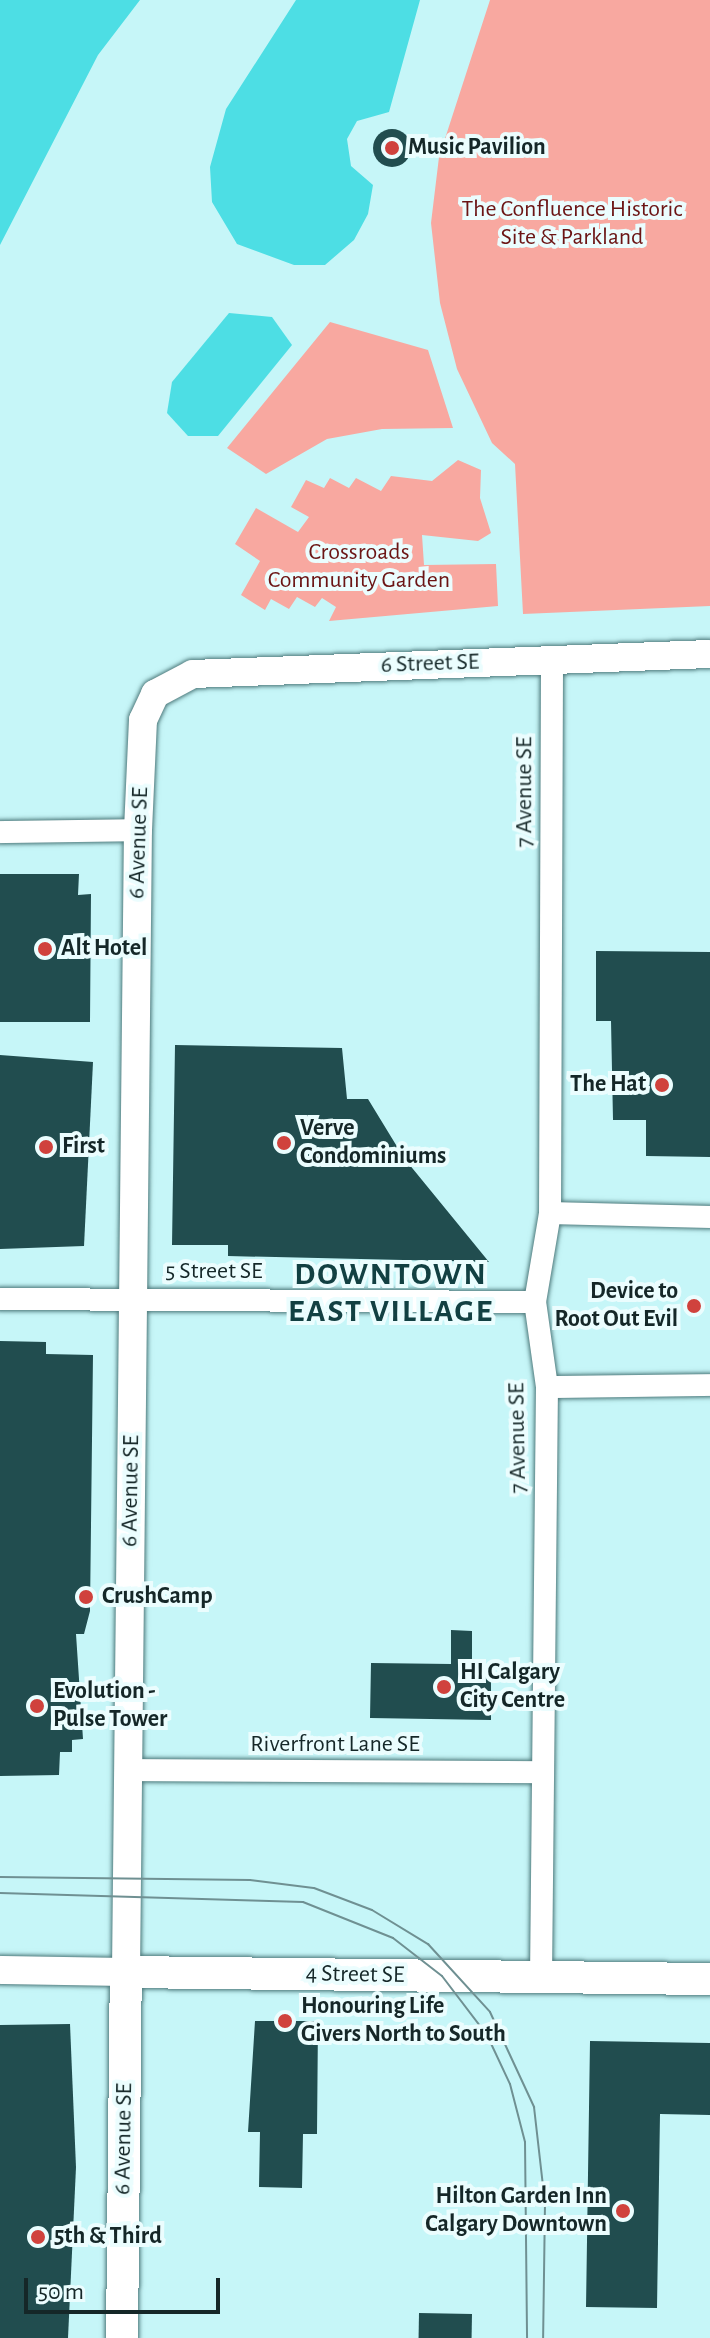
<!DOCTYPE html>
<style>
body{margin:0}
#map{position:relative;width:710px;height:2338px;overflow:hidden;background:#c6f6f8;font-family:"Alegreya Sans",sans-serif}
div>[style]{position:absolute}
.green>*{inset:0;background:#f8a8a0}
.water>*{inset:0;background:#4ddee4}
.building>*{inset:0;background:#214d4f;transform-origin:0 0}
.round{border-radius:50%}
.roads{filter:drop-shadow(0 0 2px #4e7a7c) drop-shadow(0 0 2px #4e7a7c)}
.minor>*{height:22px;margin:-11px;padding:0 11px;transform-origin:11px;border-radius:11px;background:#fff}
.tertiary>*{height:28px;margin:-14px;padding:0 14px;transform-origin:14px;border-radius:14px;background:#fff}
.secondary>*{height:32px;margin:-16px;padding:0 16px;transform-origin:16px;border-radius:16px;background:#fff}
.tram>*{height:2px;margin:-1px;padding:0 1px;transform-origin:1px;border-radius:1px;background:#6f9092}
.dots>*{width:22px;height:22px;translate:-50% -50%;box-sizing:border-box;border:4px solid #ebfdfe;border-radius:50%}
span{translate:-50% -50%;white-space:nowrap;text-align:center;line-height:1.15;-webkit-text-stroke:8px #ebfdfe;paint-order:stroke}
.poi-label{font-size:24px;color:#152728;font-weight:700}
.left{translate:0 -50%;text-align:left}
.right{translate:-100% -50%;text-align:right}
.park-label{font-size:24px;color:#6b1414}
.street-label{font-size:24px;color:#152728}
.district-label{font-size:32px;color:#124042;font-weight:700;letter-spacing:2px}
.scale{position:absolute;left:24px;top:2278px;width:196px;height:36px;box-sizing:border-box;border:4px solid #152728;border-top:0;padding-left:10px;font-size:24px;line-height:28px;white-space:nowrap;color:#152728;-webkit-text-stroke:6px #ebfdfe;paint-order:stroke}
</style>
<div id="map">
<div class="green">
<div style="clip-path:polygon(490px 0,710px 0,710px 606px,523px 614px,515px 464px,492px 443px,457px 369px,440px 303px,431px 223px,439px 157px)"></div>
<div style="clip-path:polygon(330px 322px,428px 350px,453px 428px,382px 429px,327px 439px,266px 474px,227px 448px)"></div>
<div style="clip-path:polygon(458px 460px,481px 470px,480px 498px,491px 533px,478px 541px,422px 535px,424px 565px,496px 564px,498px 606px,329px 621px,336px 607px,322px 598px,315px 607px,297px 597px,289px 609px,271px 599px,265px 610px,241px 595px,260px 561px,235px 544px,256px 508px,298px 532px,309px 517px,291px 507px,306px 480px,324px 488px,330px 478px,349px 488px,356px 478px,381px 491px,391px 476px,432px 481px)"></div>
</div>
<div class="water">
<div style="clip-path:polygon(0 0,140px 0,98px 55px,0 245px)"></div>
<div style="clip-path:polygon(296px 0,420px 0,389px 112px,357px 121px,347px 139px,351px 166px,373px 185px,368px 214px,354px 240px,325px 265px,294px 265px,237px 244px,212px 202px,210px 167px,226px 109px)"></div>
<div style="clip-path:polygon(229px 313px,272px 317px,292px 345px,218px 436px,188px 436px,167px 413px,172px 382px)"></div>
</div>
<div class="building">
<div class="round" style="left:373px;top:129px;width:38px;height:38px"></div>
<div style="clip-path:polygon(0 874px,79px 874px,78px 895px,91px 894px,90px 1022px,0 1022px)"></div>
<div style="clip-path:polygon(596px 951px,710px 952px,710px 1157px,646px 1156px,646px 1120px,613px 1120px,611px 1021px,596px 1021px)"></div>
<div style="clip-path:polygon(175px 1045px,342px 1048px,347px 1099px,368px 1099px,404px 1158px,489px 1262px,228px 1256px,228px 1245px,172px 1245px)"></div>
<div style="clip-path:polygon(0 1055px,93px 1062px,84px 1246px,0 1249px)"></div>
<div style="clip-path:polygon(0 1341px,46px 1342px,46px 1354px,93px 1355px,90px 1611px,84px 1634px,76px 1634px,83px 1739px,72px 1740px,72px 1752px,60px 1752px,59px 1775px,0 1776px)"></div>
<div style="clip-path:polygon(451px 1630px,472px 1631px,472px 1665px,491px 1666px,491px 1720px,370px 1718px,371px 1663px,451px 1664px)"></div>
<div style="clip-path:polygon(255px 2021px,318px 2021px,317px 2134px,303px 2134px,302px 2188px,259px 2187px,260px 2132px,248px 2132px)"></div>
<div style="clip-path:polygon(70px 2024px,76px 2167px,68px 2338px,0 2338px,0 2025px)"></div>
<div style="clip-path:polygon(590px 2041px,710px 2043px,710px 2115px,660px 2114px,657px 2308px,586px 2307px)"></div>
<div style="left:419px;top:2313px;width:53px;height:25px;rotate:1deg"></div>
</div>
<div class="roads">
<div class="minor">
<div style="left:0;top:832px;width:138px;rotate:-0.8deg"></div>
<div style="left:550px;top:1213px;width:160px;rotate:1.4deg"></div>
<div style="left:0;top:1299px;width:535px;rotate:0.32deg"></div>
<div style="left:547px;top:1387px;width:163px;rotate:-0.7deg"></div>
<div style="left:128px;top:1770px;width:413px;rotate:0.3deg"></div>
<div style="left:541px;top:1978px;width:591px;rotate:-89.42deg"></div>
<div style="left:547px;top:1387px;width:86px;rotate:-98deg"></div>
<div style="left:535px;top:1302px;width:90px;rotate:-80.4deg"></div>
<div style="left:550px;top:1213px;width:553px;rotate:-89.79deg"></div>
</div>
<div class="tertiary">
<div style="left:0;top:1970px;width:126px;rotate:0.9deg"></div>
<div style="left:126px;top:1972px;width:1142px;rotate:-89.4deg"></div>
<div style="left:138px;top:830px;width:110px;rotate:-87.4deg"></div>
<div style="left:143px;top:720px;width:29px;rotate:-65deg"></div>
<div style="left:155px;top:694px;width:43px;rotate:-27.8deg"></div>
<div style="left:193px;top:674px;width:517px;rotate:-2.22deg"></div>
</div>
<div class="secondary">
<div style="left:122px;top:2338px;width:366px;rotate:-89.4deg"></div>
<div style="left:126px;top:1972px;width:584px;rotate:0.69deg"></div>
</div>
</div>
<div class="tram">
<div style="left:0;top:1877px;width:250px;rotate:0.7deg"></div>
<div style="left:250px;top:1880px;width:64px;rotate:7.1deg"></div>
<div style="left:314px;top:1888px;width:62px;rotate:20.8deg"></div>
<div style="left:372px;top:1910px;width:66px;rotate:31.3deg"></div>
<div style="left:428px;top:1944px;width:92px;rotate:47.6deg"></div>
<div style="left:490px;top:2012px;width:105px;rotate:65.1deg"></div>
<div style="left:534px;top:2107px;width:97px;rotate:83.5deg"></div>
<div style="left:545px;top:2203px;width:135px;rotate:90.8deg"></div>
<div style="left:0;top:1893px;width:303px;rotate:1.7deg"></div>
<div style="left:303px;top:1902px;width:97px;rotate:21.8deg"></div>
<div style="left:393px;top:1938px;width:62px;rotate:37.8deg"></div>
<div style="left:442px;top:1976px;width:74px;rotate:52.7deg"></div>
<div style="left:487px;top:2035px;width:54px;rotate:64.9deg"></div>
<div style="left:510px;top:2084px;width:60px;rotate:75.5deg"></div>
<div style="left:525px;top:2142px;width:196px;rotate:89.4deg"></div>
</div>
<div class="dots">
<div style="left:392px;top:148px;background:#d0423d"></div>
<div style="left:45px;top:949px;background:#d0423d"></div>
<div style="left:662px;top:1085px;background:#d0423d"></div>
<div style="left:284px;top:1143px;background:#d0423d"></div>
<div style="left:46px;top:1147px;background:#d0423d"></div>
<div style="left:694px;top:1306px;background:#d0423d"></div>
<div style="left:86px;top:1597px;background:#d0423d"></div>
<div style="left:444px;top:1687px;background:#d0423d"></div>
<div style="left:37px;top:1706px;background:#d0423d"></div>
<div style="left:285px;top:2021px;background:#d0423d"></div>
<div style="left:623px;top:2211px;background:#d0423d"></div>
<div style="left:38px;top:2237px;background:#d0423d"></div>
</div>
<div class="poi-label">
<span class="left" style="left:408px;top:148px">Music Pavilion</span>
<span class="left" style="left:61px;top:949px">Alt Hotel</span>
<span class="right" style="left:646px;top:1085px">The Hat</span>
<span class="left" style="left:300px;top:1143px">Verve<br>Condominiums</span>
<span class="left" style="left:62px;top:1147px">First</span>
<span class="right" style="left:678px;top:1306px">Device to<br>Root Out Evil</span>
<span class="left" style="left:102px;top:1597px">CrushCamp</span>
<span class="left" style="left:460px;top:1687px">HI Calgary<br>City Centre</span>
<span class="left" style="left:53px;top:1706px">Evolution -<br>Pulse Tower</span>
<span class="left" style="left:301px;top:2021px">Honouring Life<br>Givers North to South</span>
<span class="right" style="left:607px;top:2211px">Hilton Garden Inn<br>Calgary Downtown</span>
<span class="left" style="left:54px;top:2237px">5th &amp; Third</span>
</div>
<div class="park-label">
<span style="left:572px;top:224px">The Confluence Historic<br>Site &amp; Parkland</span>
<span style="left:359px;top:567px">Crossroads<br>Community Garden</span>
</div>
<div class="street-label">
<span style="left:430px;top:664px;rotate:-2deg">6 Street SE</span>
<span style="left:525px;top:792px;rotate:-90deg">7 Avenue SE</span>
<span style="left:139px;top:843px;rotate:-88deg">6 Avenue SE</span>
<span style="left:214px;top:1272px">5 Street SE</span>
<span style="left:518px;top:1438px;rotate:-91deg">7 Avenue SE</span>
<span style="left:131px;top:1491px;rotate:-89deg">6 Avenue SE</span>
<span style="left:335px;top:1745px">Riverfront Lane SE</span>
<span style="left:355px;top:1975px;rotate:1deg">4 Street SE</span>
<span style="left:124px;top:2139px;rotate:-89deg">6 Avenue SE</span>
</div>
<div class="district-label">
<span style="left:391px;top:1293px">DOWNTOWN<br>EAST VILLAGE</span>
</div>
<div class="scale">50 m</div>
</div>
